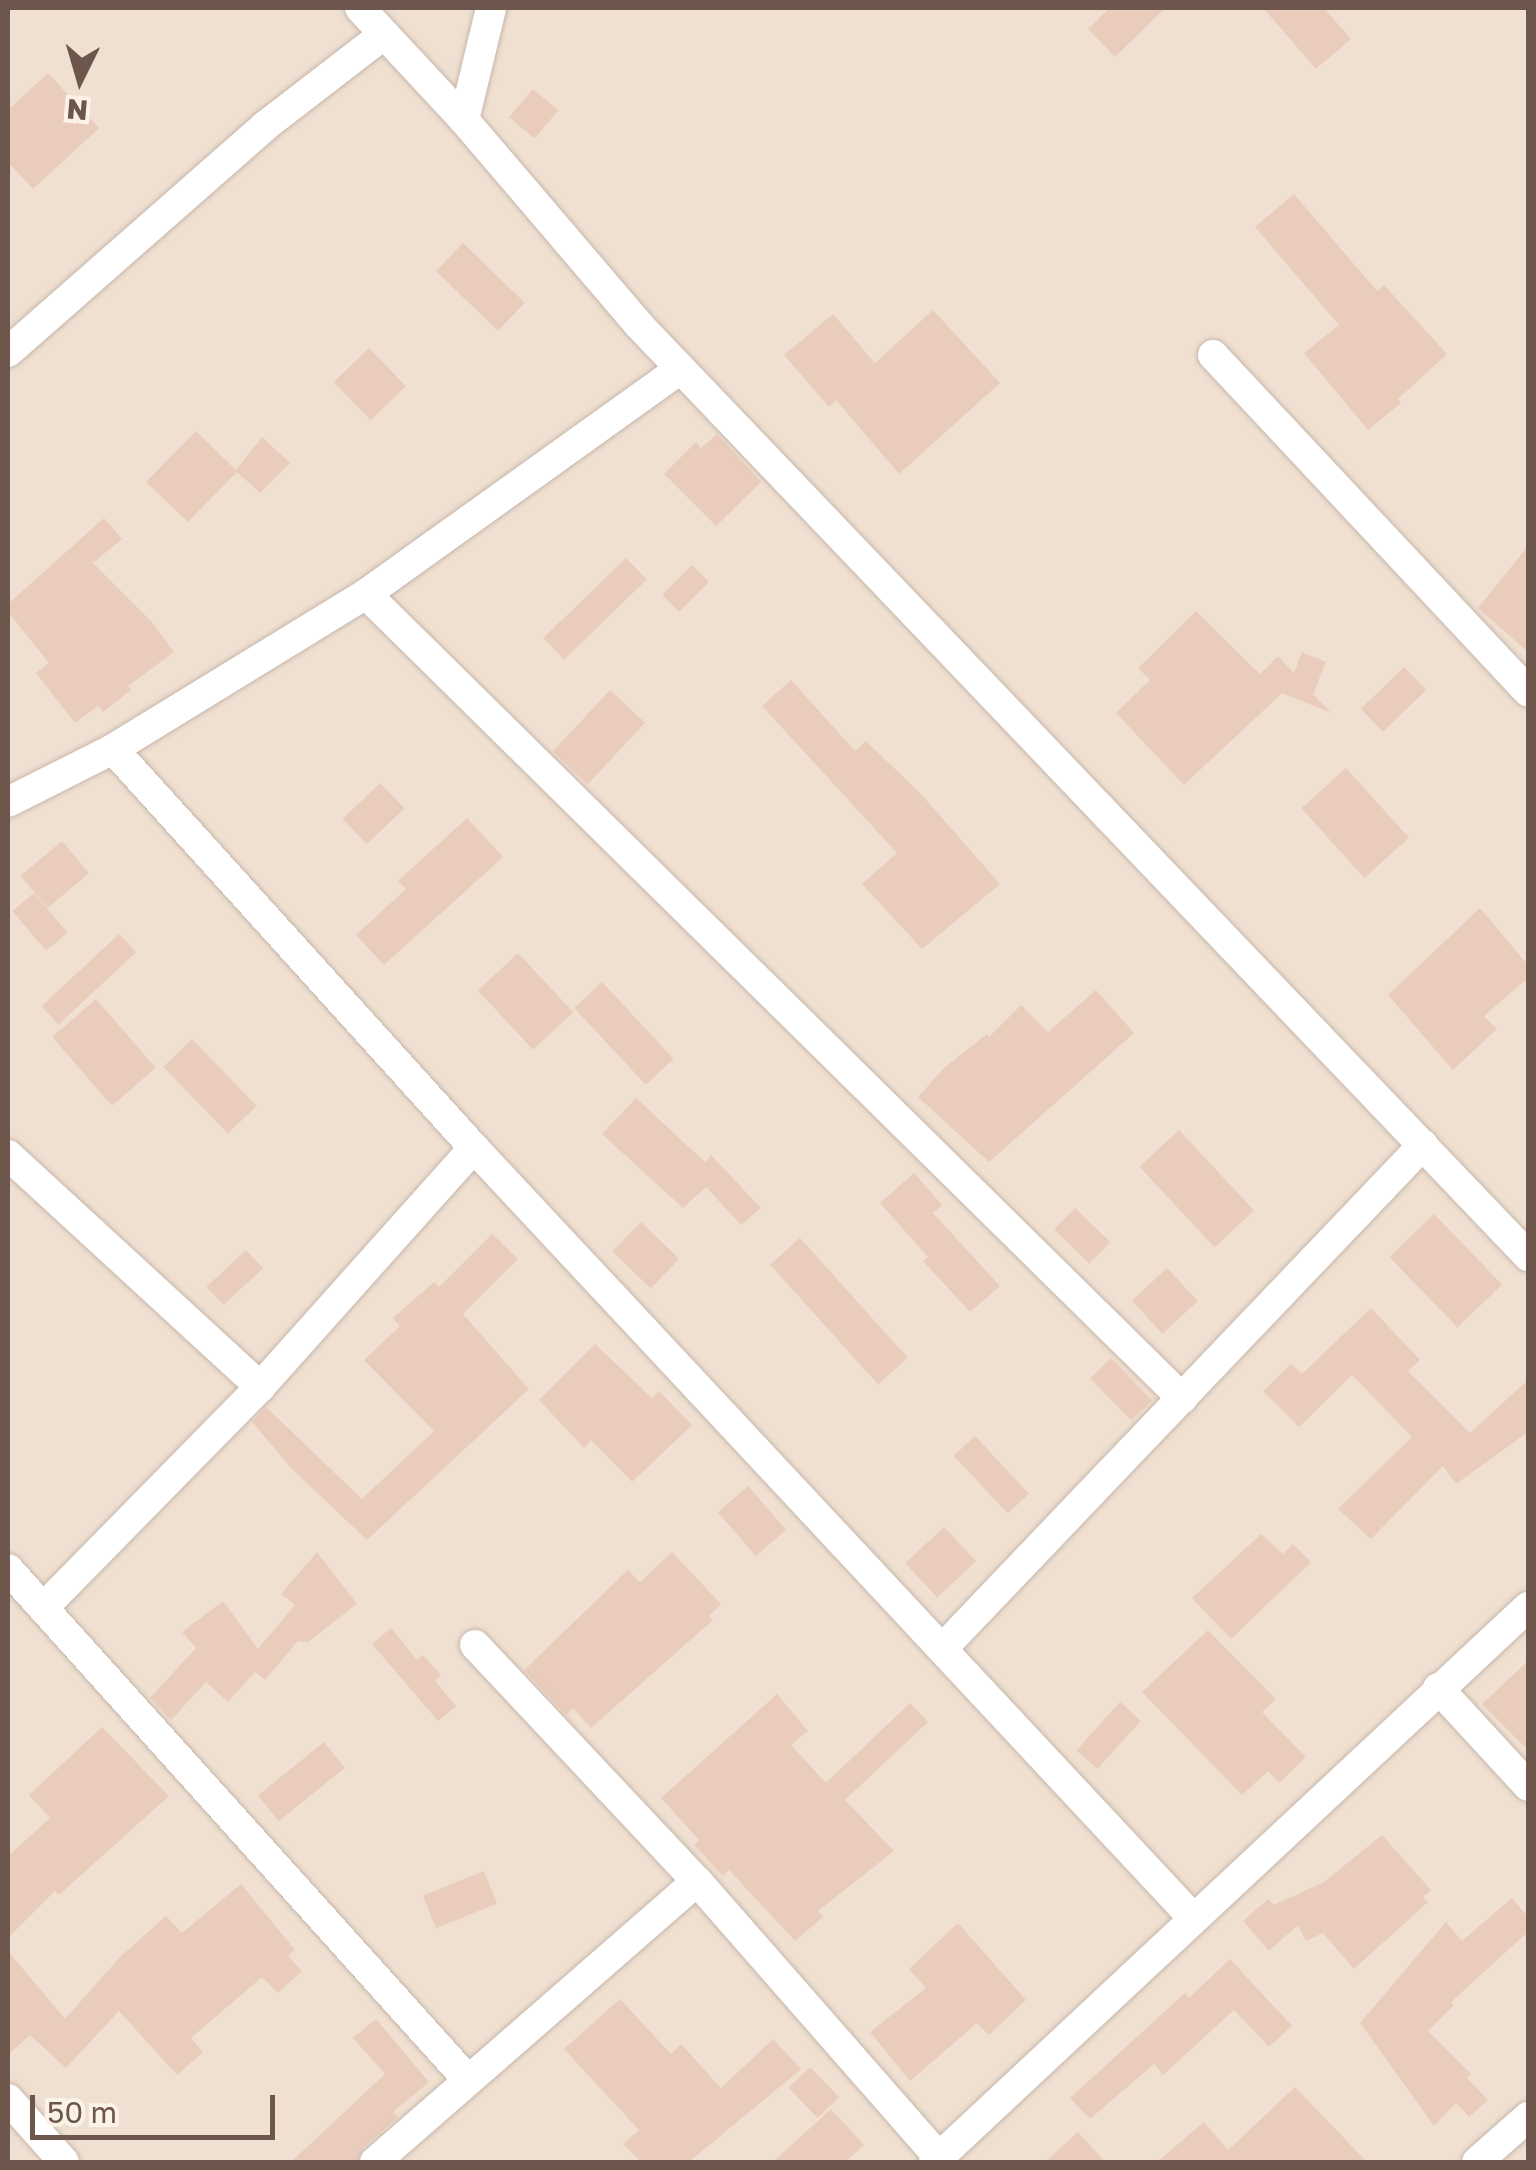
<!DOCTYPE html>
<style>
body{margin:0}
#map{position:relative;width:1536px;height:2170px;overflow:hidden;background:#f9eee2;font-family:"Golos Text",sans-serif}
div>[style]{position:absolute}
.residential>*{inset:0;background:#efe0d1;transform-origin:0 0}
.building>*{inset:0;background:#eaccbd;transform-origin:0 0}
.roads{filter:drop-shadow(0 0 2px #c7b6ab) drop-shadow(0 0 2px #c7b6ab)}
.minor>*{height:30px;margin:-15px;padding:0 15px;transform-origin:15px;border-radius:15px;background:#fff}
span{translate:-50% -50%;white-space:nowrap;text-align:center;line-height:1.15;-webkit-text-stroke:9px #fcf3e7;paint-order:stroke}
.frame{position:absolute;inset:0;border:10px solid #6d564c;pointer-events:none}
.north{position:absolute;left:30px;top:30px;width:100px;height:100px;-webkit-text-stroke:8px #fcf3e7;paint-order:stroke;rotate:185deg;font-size:28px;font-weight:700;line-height:40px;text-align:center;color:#6d564c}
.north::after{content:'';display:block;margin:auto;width:35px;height:45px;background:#6d564c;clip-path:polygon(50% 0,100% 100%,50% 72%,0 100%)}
.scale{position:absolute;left:30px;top:2095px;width:245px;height:45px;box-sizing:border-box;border:5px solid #6d564c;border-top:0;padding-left:12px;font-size:30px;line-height:35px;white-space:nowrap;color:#6d564c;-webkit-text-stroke:8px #fcf3e7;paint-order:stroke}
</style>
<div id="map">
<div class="residential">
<div style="left:8px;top:8px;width:1520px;height:2154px"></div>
</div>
<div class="building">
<div style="clip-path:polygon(1110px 8px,1165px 8px,1115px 57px,1088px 29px)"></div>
<div style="clip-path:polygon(1263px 8px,1324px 8px,1351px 39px,1316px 69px)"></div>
<div style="clip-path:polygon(48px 73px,99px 128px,33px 189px,8px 162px,8px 110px)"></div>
<div style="left:533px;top:89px;width:33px;height:37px;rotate:40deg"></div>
<div style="clip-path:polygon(1294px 194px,1377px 291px,1384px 285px,1447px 354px,1398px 399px,1401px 403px,1368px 430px,1304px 353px,1339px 325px,1255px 227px)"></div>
<div style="left:463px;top:243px;width:86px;height:39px;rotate:44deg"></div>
<div style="clip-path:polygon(933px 310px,1000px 383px,899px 474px,836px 400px,829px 407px,784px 355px,833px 314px,875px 363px)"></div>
<div style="left:369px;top:348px;width:53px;height:49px;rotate:46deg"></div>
<div style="clip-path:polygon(196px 431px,236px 470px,262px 437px,290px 463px,260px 493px,237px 472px,188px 522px,146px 482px)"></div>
<div style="clip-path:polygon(717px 434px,761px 482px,716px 526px,664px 474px,696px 442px,701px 448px)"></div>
<div style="clip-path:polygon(104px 518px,122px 539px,93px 563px,152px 622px,174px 652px,128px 686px,131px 690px,103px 712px,98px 706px,75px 723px,36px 673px,49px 663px,8px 612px,8px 604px)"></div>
<div style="clip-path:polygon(1528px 546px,1528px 652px,1478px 608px)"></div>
<div style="left:626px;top:558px;width:30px;height:115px;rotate:46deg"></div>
<div style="left:692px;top:565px;width:24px;height:42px;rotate:45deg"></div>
<div style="clip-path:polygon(1196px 611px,1260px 674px,1278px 656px,1294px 673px,1302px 652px,1326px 662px,1313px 694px,1331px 713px,1282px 693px,1184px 785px,1116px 713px,1150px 680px,1138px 668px)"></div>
<div style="left:1404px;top:667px;width:32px;height:60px;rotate:46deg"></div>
<div style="clip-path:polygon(791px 680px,855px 751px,866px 741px,921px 794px,1000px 884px,922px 949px,862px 884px,897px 853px,762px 706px)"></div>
<div style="left:610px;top:690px;width:48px;height:84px;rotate:43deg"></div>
<div style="left:1346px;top:768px;width:94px;height:60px;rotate:48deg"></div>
<div style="left:380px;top:783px;width:35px;height:52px;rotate:46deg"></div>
<div style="clip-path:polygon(467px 818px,503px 857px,384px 965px,356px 935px,406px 889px,398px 881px)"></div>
<div style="left:62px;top:841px;width:42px;height:54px;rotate:50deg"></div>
<div style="left:34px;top:893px;width:52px;height:28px;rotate:50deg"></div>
<div style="clip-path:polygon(1480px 908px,1528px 965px,1528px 978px,1484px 1016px,1497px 1029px,1453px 1070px,1388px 995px)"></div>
<div style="left:119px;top:934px;width:25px;height:106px;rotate:47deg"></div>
<div style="left:518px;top:953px;width:81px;height:55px;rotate:47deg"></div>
<div style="left:602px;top:982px;width:105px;height:38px;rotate:47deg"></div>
<div style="clip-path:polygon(1096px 990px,1134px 1033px,989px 1162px,918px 1097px,944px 1068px,987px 1034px,989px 1037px,1021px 1005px,1048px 1032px)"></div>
<div style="left:96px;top:999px;width:91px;height:58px;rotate:49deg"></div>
<div style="left:192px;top:1039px;width:93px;height:40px;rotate:46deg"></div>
<div style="clip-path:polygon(636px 1098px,705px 1162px,711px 1155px,761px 1208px,741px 1225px,706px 1187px,683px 1208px,602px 1134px)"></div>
<div style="left:1179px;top:1130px;width:110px;height:54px;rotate:47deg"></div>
<div style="clip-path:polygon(914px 1173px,942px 1205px,933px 1213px,1000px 1286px,970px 1312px,923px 1261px,928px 1257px,880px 1203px)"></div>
<div style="left:1075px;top:1208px;width:49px;height:30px;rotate:44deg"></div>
<div style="left:1434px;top:1214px;width:98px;height:62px;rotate:46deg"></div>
<div style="left:641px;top:1222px;width:53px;height:41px;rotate:44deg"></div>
<div style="clip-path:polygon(492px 1234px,518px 1259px,463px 1314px,529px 1389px,367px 1540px,292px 1469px,252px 1422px,266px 1407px,362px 1499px,434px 1431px,364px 1360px,400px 1326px,393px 1318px,434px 1282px,439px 1287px)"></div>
<div style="left:800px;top:1238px;width:161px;height:40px;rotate:48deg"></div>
<div style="left:246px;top:1250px;width:25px;height:54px;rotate:47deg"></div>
<div style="left:1167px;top:1268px;width:45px;height:48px;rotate:47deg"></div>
<div style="clip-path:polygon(1371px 1308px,1420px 1360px,1408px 1371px,1470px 1433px,1528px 1380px,1528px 1432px,1456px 1484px,1443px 1466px,1371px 1539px,1338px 1509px,1412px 1437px,1352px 1375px,1299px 1427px,1263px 1391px,1291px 1364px,1302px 1374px)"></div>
<div style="clip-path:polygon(595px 1344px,652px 1398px,659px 1391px,692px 1425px,632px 1482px,591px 1440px,584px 1448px,539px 1400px)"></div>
<div style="left:1111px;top:1358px;width:59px;height:29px;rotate:46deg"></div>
<div style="left:975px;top:1436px;width:79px;height:29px;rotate:47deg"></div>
<div style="left:748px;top:1486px;width:58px;height:40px;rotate:49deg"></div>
<div style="left:944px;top:1527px;width:47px;height:53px;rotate:47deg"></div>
<div style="clip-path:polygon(1261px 1534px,1283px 1554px,1293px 1544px,1311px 1562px,1231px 1639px,1192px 1598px)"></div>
<div style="clip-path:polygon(317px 1552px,357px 1604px,308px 1642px,298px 1641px,265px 1680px,255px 1672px,228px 1702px,206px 1682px,171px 1720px,150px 1698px,196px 1648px,182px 1632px,223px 1601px,258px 1649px,295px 1605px,281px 1594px)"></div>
<div style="clip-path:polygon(672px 1552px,721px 1604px,709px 1616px,713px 1620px,591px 1728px,573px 1708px,566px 1715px,524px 1670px,628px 1570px,640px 1582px)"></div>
<div style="clip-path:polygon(391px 1628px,417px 1660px,423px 1655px,441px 1675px,435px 1681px,456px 1706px,438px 1721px,372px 1644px)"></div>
<div style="clip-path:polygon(1208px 1630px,1276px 1699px,1262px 1712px,1306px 1757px,1279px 1783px,1268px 1771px,1242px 1795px,1142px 1692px)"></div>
<div style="clip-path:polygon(1528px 1661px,1528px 1750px,1482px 1704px)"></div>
<div style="clip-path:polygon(777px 1694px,808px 1731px,791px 1745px,826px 1783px,910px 1703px,928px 1722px,845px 1800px,894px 1851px,818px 1911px,823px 1917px,795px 1941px,729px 1870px,723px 1876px,694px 1845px,699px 1840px,661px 1798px)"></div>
<div style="left:1120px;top:1702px;width:28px;height:65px;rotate:42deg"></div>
<div style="clip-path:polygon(102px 1727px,169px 1796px,59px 1895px,55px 1891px,8px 1938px,8px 1856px,50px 1818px,29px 1795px)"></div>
<div style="left:324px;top:1742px;width:33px;height:85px;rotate:51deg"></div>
<div style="clip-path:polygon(1382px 1835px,1431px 1890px,1423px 1897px,1428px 1902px,1354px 1969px,1323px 1933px,1306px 1941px,1298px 1925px,1269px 1951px,1243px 1921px,1268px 1899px,1274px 1905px,1324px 1882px)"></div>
<div style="left:484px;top:1871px;width:35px;height:66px;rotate:68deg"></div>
<div style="clip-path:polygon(241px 1884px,295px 1950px,288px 1956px,302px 1971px,278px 1993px,262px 1977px,191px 2038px,203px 2052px,177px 2075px,119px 2011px,66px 2068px,30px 2035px,8px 2055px,8px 1951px,65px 2019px,120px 1957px,166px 1916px,182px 1933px)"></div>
<div style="clip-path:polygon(1512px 1898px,1528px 1917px,1528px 1932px,1451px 2002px,1454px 2005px,1428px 2031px,1471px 2074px,1467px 2078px,1488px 2100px,1469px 2117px,1456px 2103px,1434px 2126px,1360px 2023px,1446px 1922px,1462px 1941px)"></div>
<div style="clip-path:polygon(958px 1923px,1026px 2000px,989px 2035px,977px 2023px,910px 2081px,870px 2032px,926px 1988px,909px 1969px)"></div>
<div style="clip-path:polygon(1230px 1959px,1292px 2026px,1269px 2047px,1234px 2010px,1163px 2075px,1154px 2064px,1090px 2119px,1070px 2098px,1185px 1993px,1189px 1998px)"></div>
<div style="clip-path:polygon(620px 1999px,671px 2054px,681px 2044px,721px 2088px,773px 2039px,801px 2069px,689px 2162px,641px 2162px,623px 2144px,639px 2130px,564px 2049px)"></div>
<div style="clip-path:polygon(376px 2019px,429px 2082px,393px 2112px,398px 2117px,363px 2148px,357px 2162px,291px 2162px,385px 2074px,353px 2038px)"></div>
<div style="left:810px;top:2067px;width:42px;height:30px;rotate:46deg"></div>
<div style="clip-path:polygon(1295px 2087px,1367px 2162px,1157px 2162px,1204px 2122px,1228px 2150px)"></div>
<div style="clip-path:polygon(831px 2109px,864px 2145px,845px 2162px,773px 2162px)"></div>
<div style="clip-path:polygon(1078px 2132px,1105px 2162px,1045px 2162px)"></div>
</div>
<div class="roads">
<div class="minor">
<div style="left:360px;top:8px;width:153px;rotate:47.1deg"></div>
<div style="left:464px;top:120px;width:268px;rotate:49.5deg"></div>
<div style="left:638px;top:324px;width:1289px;rotate:46.32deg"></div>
<div style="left:464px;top:120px;width:115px;rotate:-76.4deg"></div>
<div style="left:8px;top:352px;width:342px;rotate:-41.3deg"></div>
<div style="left:265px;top:126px;width:149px;rotate:-37.6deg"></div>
<div style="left:1213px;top:355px;width:461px;rotate:46.9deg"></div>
<div style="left:366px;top:594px;width:1146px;rotate:44.58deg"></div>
<div style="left:8px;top:802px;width:118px;rotate:-26.8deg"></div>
<div style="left:113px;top:749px;width:297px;rotate:-31.5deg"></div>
<div style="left:366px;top:594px;width:386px;rotate:-35.6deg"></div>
<div style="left:474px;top:1148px;width:1053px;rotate:46.96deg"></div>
<div style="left:8px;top:1155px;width:343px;rotate:42.6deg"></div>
<div style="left:8px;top:1569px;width:686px;rotate:48.01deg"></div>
<div style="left:45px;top:1606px;width:307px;rotate:-45.5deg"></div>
<div style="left:260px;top:1387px;width:321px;rotate:-48.2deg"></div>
<div style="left:474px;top:1148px;width:538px;rotate:-132.14deg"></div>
<div style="left:475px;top:1645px;width:324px;rotate:46.8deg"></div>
<div style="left:697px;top:1881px;width:373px;rotate:48.8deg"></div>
<div style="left:942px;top:1649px;width:697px;rotate:-46.34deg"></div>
<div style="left:1438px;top:1688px;width:133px;rotate:47.4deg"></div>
<div style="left:8px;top:2099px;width:84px;rotate:48.4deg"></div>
<div style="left:375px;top:2162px;width:427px;rotate:-41.1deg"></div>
<div style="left:934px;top:2162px;width:813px;rotate:-43.06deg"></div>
<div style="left:1477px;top:2162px;width:68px;rotate:-41.4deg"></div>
</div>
</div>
<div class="frame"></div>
<div class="north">N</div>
<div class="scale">50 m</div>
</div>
